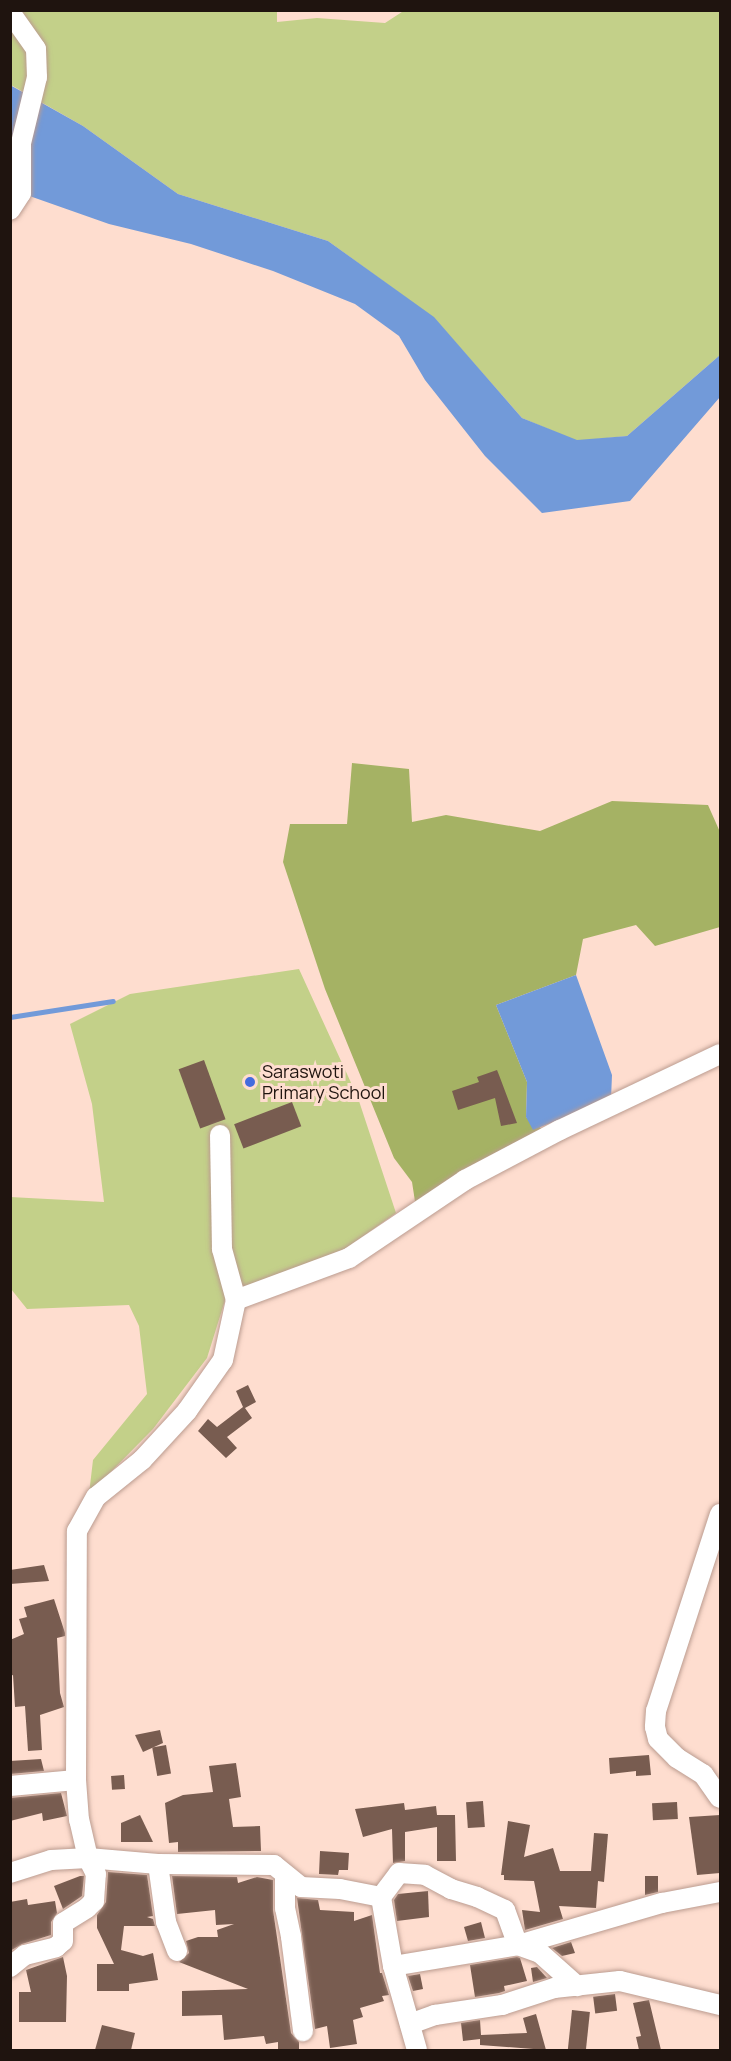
<!DOCTYPE html>
<style>
body{margin:0}
#map{position:relative;width:731px;height:2061px;overflow:hidden;background:#feddcf;font-family:Manrope,sans-serif}
div>[style]{position:absolute}
.green>*{inset:0;background:#c3d089}
.forest>*{inset:0;background:#a5b264}
.water>*{inset:0;background:#729ad9}
.stream>*{height:5px;margin:-2.5px;padding:0 2.5px;transform-origin:2.5px;border-radius:2.5px;background:#729ad9}
.building>*{inset:0;background:#785c50;transform-origin:0 0}
.roads{filter:drop-shadow(0 0 2px #bb9c90) drop-shadow(0 0 2px #bb9c90)}
.minor>*{height:20px;margin:-10px;padding:0 10px;transform-origin:10px;border-radius:10px;background:#fff}
.dots>*{width:16px;height:16px;translate:-50% -50%;box-sizing:border-box;border:3px solid #feddcf;border-radius:50%}
span{translate:-50% -50%;white-space:nowrap;text-align:center;line-height:1.15;-webkit-text-stroke:6px #feddcf;paint-order:stroke}
.poi-label{font-size:18px;color:#1f140f}
.left{translate:0 -50%;text-align:left}
.frame{position:absolute;inset:0;border:12px solid #1f140f;pointer-events:none}
</style>
<div id="map">
<div class="green">
<div style="clip-path:polygon(277px 10px,277px 22px,317px 18px,385px 23px,405px 10px,720px 11px,720px 355px,627px 436px,577px 441px,522px 418px,434px 318px,328px 241px,178px 194px,83px 126px,11px 85px,10px 11px)"></div>
<div style="clip-path:polygon(299px 969px,358px 1098px,396px 1213px,345px 1249px,227px 1294px,207px 1358px,153px 1429px,89px 1494px,93px 1460px,147px 1394px,139px 1326px,129px 1305px,27px 1309px,11px 1289px,10px 1197px,104px 1202px,92px 1104px,70px 1024px,130px 994px)"></div>
</div>
<div class="forest">
<div style="clip-path:polygon(352px 763px,409px 769px,412px 822px,446px 815px,540px 831px,612px 801px,708px 805px,720px 832px,720px 927px,655px 946px,636px 925px,583px 939px,576px 975px,496px 1005px,527px 1082px,526px 1117px,542px 1129px,416px 1208px,412px 1182px,394px 1158px,325px 989px,283px 862px,290px 824px,347px 824px)"></div>
</div>
<div class="water">
<div style="clip-path:polygon(10px 85px,83px 126px,178px 194px,328px 241px,434px 317px,522px 418px,577px 440px,627px 436px,720px 355px,720px 397px,630px 501px,542px 513px,485px 456px,425px 380px,399px 336px,355px 304px,273px 271px,191px 244px,109px 224px,21px 193px,11px 186px)"></div>
<div style="clip-path:polygon(576px 975px,612px 1075px,611px 1099px,533px 1130px,526px 1117px,527px 1082px,496px 1005px)"></div>
</div>
<div class="stream">
<div style="left:10px;top:1017px;width:104px;rotate:-8.8deg"></div>
</div>
<div class="building">
<div style="left:204px;top:1060px;width:63px;height:27px;rotate:70deg"></div>
<div style="clip-path:polygon(497px 1070px,499px 1075px,517px 1123px,501px 1126px,495px 1098px,458px 1110px,452px 1091px,479px 1082px,477px 1077px)"></div>
<div style="left:292px;top:1102px;width:26px;height:62px;rotate:69deg"></div>
<div style="clip-path:polygon(248px 1385px,256px 1402px,245px 1408px,252px 1418px,227px 1437px,237px 1448px,226px 1458px,198px 1431px,208px 1419px,217px 1427px,243px 1407px,236px 1391px)"></div>
<div style="clip-path:polygon(44px 1565px,49px 1581px,10px 1584px,10px 1570px)"></div>
<div style="clip-path:polygon(54px 1599px,65px 1633px,65px 1636px,57px 1638px,60px 1693px,64px 1707px,40px 1715px,42px 1750px,28px 1751px,25px 1706px,15px 1707px,13px 1675px,10px 1676px,10px 1640px,24px 1634px,19px 1619px,27px 1617px,24px 1607px)"></div>
<div style="clip-path:polygon(160px 1730px,163px 1743px,143px 1752px,135px 1735px)"></div>
<div style="left:166px;top:1745px;width:29px;height:14px;rotate:80deg"></div>
<div style="clip-path:polygon(649px 1755px,651px 1775px,636px 1776px,636px 1771px,610px 1774px,609px 1758px)"></div>
<div style="clip-path:polygon(41px 1759px,44px 1771px,10px 1774px,10px 1761px)"></div>
<div style="clip-path:polygon(236px 1763px,241px 1797px,229px 1799px,233px 1827px,260px 1826px,261px 1851px,178px 1852px,178px 1842px,169px 1843px,165px 1803px,183px 1795px,213px 1792px,209px 1766px)"></div>
<div style="left:124px;top:1775px;width:14px;height:13px;rotate:86deg"></div>
<div style="clip-path:polygon(61px 1793px,67px 1816px,43px 1821px,42px 1813px,10px 1821px,10px 1798px)"></div>
<div style="left:483px;top:1801px;width:26px;height:17px;rotate:86deg"></div>
<div style="left:677px;top:1802px;width:17px;height:25px;rotate:87deg"></div>
<div style="clip-path:polygon(404px 1803px,405px 1810px,436px 1806px,437px 1815px,455px 1815px,456px 1861px,437px 1861px,437px 1827px,405px 1832px,405px 1861px,393px 1863px,392px 1829px,363px 1837px,355px 1809px)"></div>
<div style="clip-path:polygon(140px 1815px,153px 1842px,121px 1842px,121px 1823px)"></div>
<div style="clip-path:polygon(720px 1815px,720px 1873px,697px 1875px,689px 1817px)"></div>
<div style="clip-path:polygon(508px 1821px,530px 1825px,524px 1857px,553px 1848px,560px 1871px,591px 1871px,594px 1833px,608px 1834px,604px 1882px,598px 1881px,596px 1908px,559px 1906px,563px 1919px,525px 1930px,522px 1910px,540px 1912px,534px 1881px,504px 1880px,504px 1875px,501px 1875px)"></div>
<div style="clip-path:polygon(320px 1851px,349px 1853px,348px 1870px,339px 1870px,338px 1875px,319px 1874px)"></div>
<div style="clip-path:polygon(108px 1872px,147px 1875px,153px 1916px,147px 1917px,153px 1919px,155px 1926px,124px 1926px,121px 1950px,143px 1956px,153px 1953px,158px 1980px,129px 1984px,129px 1991px,97px 1991px,97px 1964px,114px 1964px,97px 1928px,97px 1915px,106px 1902px)"></div>
<div style="clip-path:polygon(80px 1876px,84px 1876px,82px 1896px,63px 1909px,54px 1886px)"></div>
<div style="clip-path:polygon(172px 1876px,237px 1877px,238px 1883px,257px 1877px,273px 1880px,273px 1910px,291px 2033px,299px 2042px,299px 2050px,278px 2050px,278px 2042px,266px 2044px,264px 2036px,224px 2040px,222px 2015px,182px 2016px,182px 1991px,248px 1989px,179px 1962px,189px 1953px,186px 1941px,198px 1937px,218px 1937px,217px 1930px,234px 1924px,216px 1925px,215px 1910px,177px 1914px)"></div>
<div style="clip-path:polygon(645px 1876px,658px 1876px,658px 1892px,645px 1895px)"></div>
<div style="clip-path:polygon(428px 1891px,429px 1917px,397px 1921px,394px 1900px,398px 1894px)"></div>
<div style="clip-path:polygon(297px 1898px,318px 1900px,320px 1910px,354px 1912px,354px 1921px,372px 1915px,380px 1973px,382px 1973px,389px 1995px,382px 1996px,384px 2001px,360px 2008px,363px 2017px,353px 2020px,357px 2044px,330px 2048px,327px 2026px,315px 2029px)"></div>
<div style="clip-path:polygon(27px 1899px,28px 1905px,55px 1901px,57px 1913px,51px 1922px,51px 1935px,22px 1944px,10px 1951px,10px 1902px)"></div>
<div style="clip-path:polygon(481px 1922px,485px 1938px,468px 1941px,464px 1927px)"></div>
<div style="clip-path:polygon(571px 1942px,575px 1953px,562px 1956px,552px 1948px)"></div>
<div style="clip-path:polygon(63px 1957px,67px 1976px,66px 2022px,19px 2022px,19px 1992px,31px 1992px,26px 1970px)"></div>
<div style="clip-path:polygon(517px 1957px,520px 1958px,527px 1981px,504px 1986px,505px 1991px,499px 1993px,475px 1997px,470px 1965px)"></div>
<div style="clip-path:polygon(537px 1967px,547px 1978px,533px 1982px,531px 1968px)"></div>
<div style="clip-path:polygon(420px 1974px,423px 1989px,413px 1991px,408px 1976px)"></div>
<div style="left:615px;top:1994px;width:17px;height:22px;rotate:83deg"></div>
<div style="clip-path:polygon(649px 2000px,661px 2050px,639px 2050px,636px 2037px,641px 2036px,633px 2003px)"></div>
<div style="left:572px;top:2010px;width:18px;height:40px;rotate:6deg"></div>
<div style="clip-path:polygon(536px 2014px,546px 2050px,480px 2045px,480px 2039px,463px 2041px,461px 2023px,480px 2020px,481px 2035px,527px 2033px,523px 2018px)"></div>
<div style="clip-path:polygon(102px 2025px,135px 2033px,131px 2050px,95px 2050px)"></div>
</div>
<div class="roads">
<div class="minor">
<div style="left:10px;top:12px;width:45px;rotate:54.9deg"></div>
<div style="left:36px;top:49px;width:28px;rotate:88deg"></div>
<div style="left:37px;top:77px;width:68px;rotate:103.6deg"></div>
<div style="left:21px;top:143px;width:50px;rotate:90deg"></div>
<div style="left:21px;top:193px;width:20px;rotate:123deg"></div>
<div style="left:236px;top:1300px;width:121px;rotate:-20.4deg"></div>
<div style="left:349px;top:1258px;width:140px;rotate:-33.9deg"></div>
<div style="left:465px;top:1180px;width:107px;rotate:-27.8deg"></div>
<div style="left:560px;top:1130px;width:177px;rotate:-25.4deg"></div>
<div style="left:720px;top:1514px;width:207px;rotate:108deg"></div>
<div style="left:656px;top:1711px;width:16px;rotate:94deg"></div>
<div style="left:655px;top:1727px;width:12px;rotate:76deg"></div>
<div style="left:658px;top:1739px;width:27px;rotate:45deg"></div>
<div style="left:677px;top:1758px;width:31px;rotate:32deg"></div>
<div style="left:703px;top:1774px;width:29px;rotate:55deg"></div>
<div style="left:10px;top:1786px;width:66px;rotate:-5.2deg"></div>
<div style="left:158px;top:1864px;width:59px;rotate:82.1deg"></div>
<div style="left:166px;top:1922px;width:31px;rotate:69deg"></div>
<div style="left:10px;top:1873px;width:43px;rotate:-17.6deg"></div>
<div style="left:51px;top:1860px;width:37px;rotate:-3deg"></div>
<div style="left:88px;top:1858px;width:70px;rotate:4.9deg"></div>
<div style="left:158px;top:1864px;width:116px;rotate:0.5deg"></div>
<div style="left:274px;top:1865px;width:35px;rotate:39deg"></div>
<div style="left:301px;top:1887px;width:39px;rotate:3deg"></div>
<div style="left:340px;top:1889px;width:42px;rotate:11deg"></div>
<div style="left:285px;top:1876px;width:32px;rotate:90deg"></div>
<div style="left:285px;top:1908px;width:30px;rotate:78deg"></div>
<div style="left:291px;top:1937px;width:95px;rotate:82.7deg"></div>
<div style="left:393px;top:1966px;width:127px;rotate:-9.5deg"></div>
<div style="left:518px;top:1945px;width:150px;rotate:-16.3deg"></div>
<div style="left:662px;top:1903px;width:59px;rotate:-10.7deg"></div>
<div style="left:10px;top:1967px;width:19px;rotate:-39deg"></div>
<div style="left:25px;top:1955px;width:32px;rotate:-14deg"></div>
<div style="left:56px;top:1947px;width:9px;rotate:-41deg"></div>
<div style="left:63px;top:1941px;width:18px;rotate:-90deg"></div>
<div style="left:63px;top:1923px;width:28px;rotate:-32deg"></div>
<div style="left:87px;top:1908px;width:10px;rotate:-45deg"></div>
<div style="left:94px;top:1901px;width:27px;rotate:-86deg"></div>
<div style="left:96px;top:1874px;width:18px;rotate:-117deg"></div>
<div style="left:88px;top:1858px;width:39px;rotate:-103deg"></div>
<div style="left:79px;top:1820px;width:40px;rotate:-94.3deg"></div>
<div style="left:76px;top:1780px;width:249px;rotate:-89.8deg"></div>
<div style="left:77px;top:1531px;width:39px;rotate:-61deg"></div>
<div style="left:96px;top:1497px;width:59px;rotate:-38.8deg"></div>
<div style="left:142px;top:1460px;width:67px;rotate:-47.4deg"></div>
<div style="left:187px;top:1411px;width:62px;rotate:-54.8deg"></div>
<div style="left:223px;top:1360px;width:61px;rotate:-77.8deg"></div>
<div style="left:236px;top:1300px;width:53px;rotate:-105.4deg"></div>
<div style="left:222px;top:1249px;width:114px;rotate:-91deg"></div>
<div style="left:410px;top:2024px;width:27px;rotate:-20deg"></div>
<div style="left:435px;top:2015px;width:68px;rotate:-8.5deg"></div>
<div style="left:502px;top:2005px;width:55px;rotate:-18.1deg"></div>
<div style="left:554px;top:1988px;width:66px;rotate:-6.1deg"></div>
<div style="left:620px;top:1981px;width:103px;rotate:13.5deg"></div>
<div style="left:417px;top:2050px;width:87px;rotate:-105.9deg"></div>
<div style="left:393px;top:1966px;width:70px;rotate:-99.9deg"></div>
<div style="left:381px;top:1897px;width:30px;rotate:-53deg"></div>
<div style="left:399px;top:1873px;width:26px;rotate:4deg"></div>
<div style="left:425px;top:1875px;width:30px;rotate:28deg"></div>
<div style="left:451px;top:1889px;width:27px;rotate:17deg"></div>
<div style="left:477px;top:1897px;width:31px;rotate:25deg"></div>
<div style="left:505px;top:1910px;width:37px;rotate:70deg"></div>
<div style="left:518px;top:1945px;width:23px;rotate:20deg"></div>
<div style="left:540px;top:1953px;width:50px;rotate:41.7deg"></div>
</div>
</div>
<div class="dots">
<div style="left:250px;top:1082px;background:#446cde"></div>
</div>
<div class="poi-label">
<span class="left" style="left:262px;top:1082px">Saraswoti<br>Primary School</span>
</div>
<div class="frame"></div>
</div>
